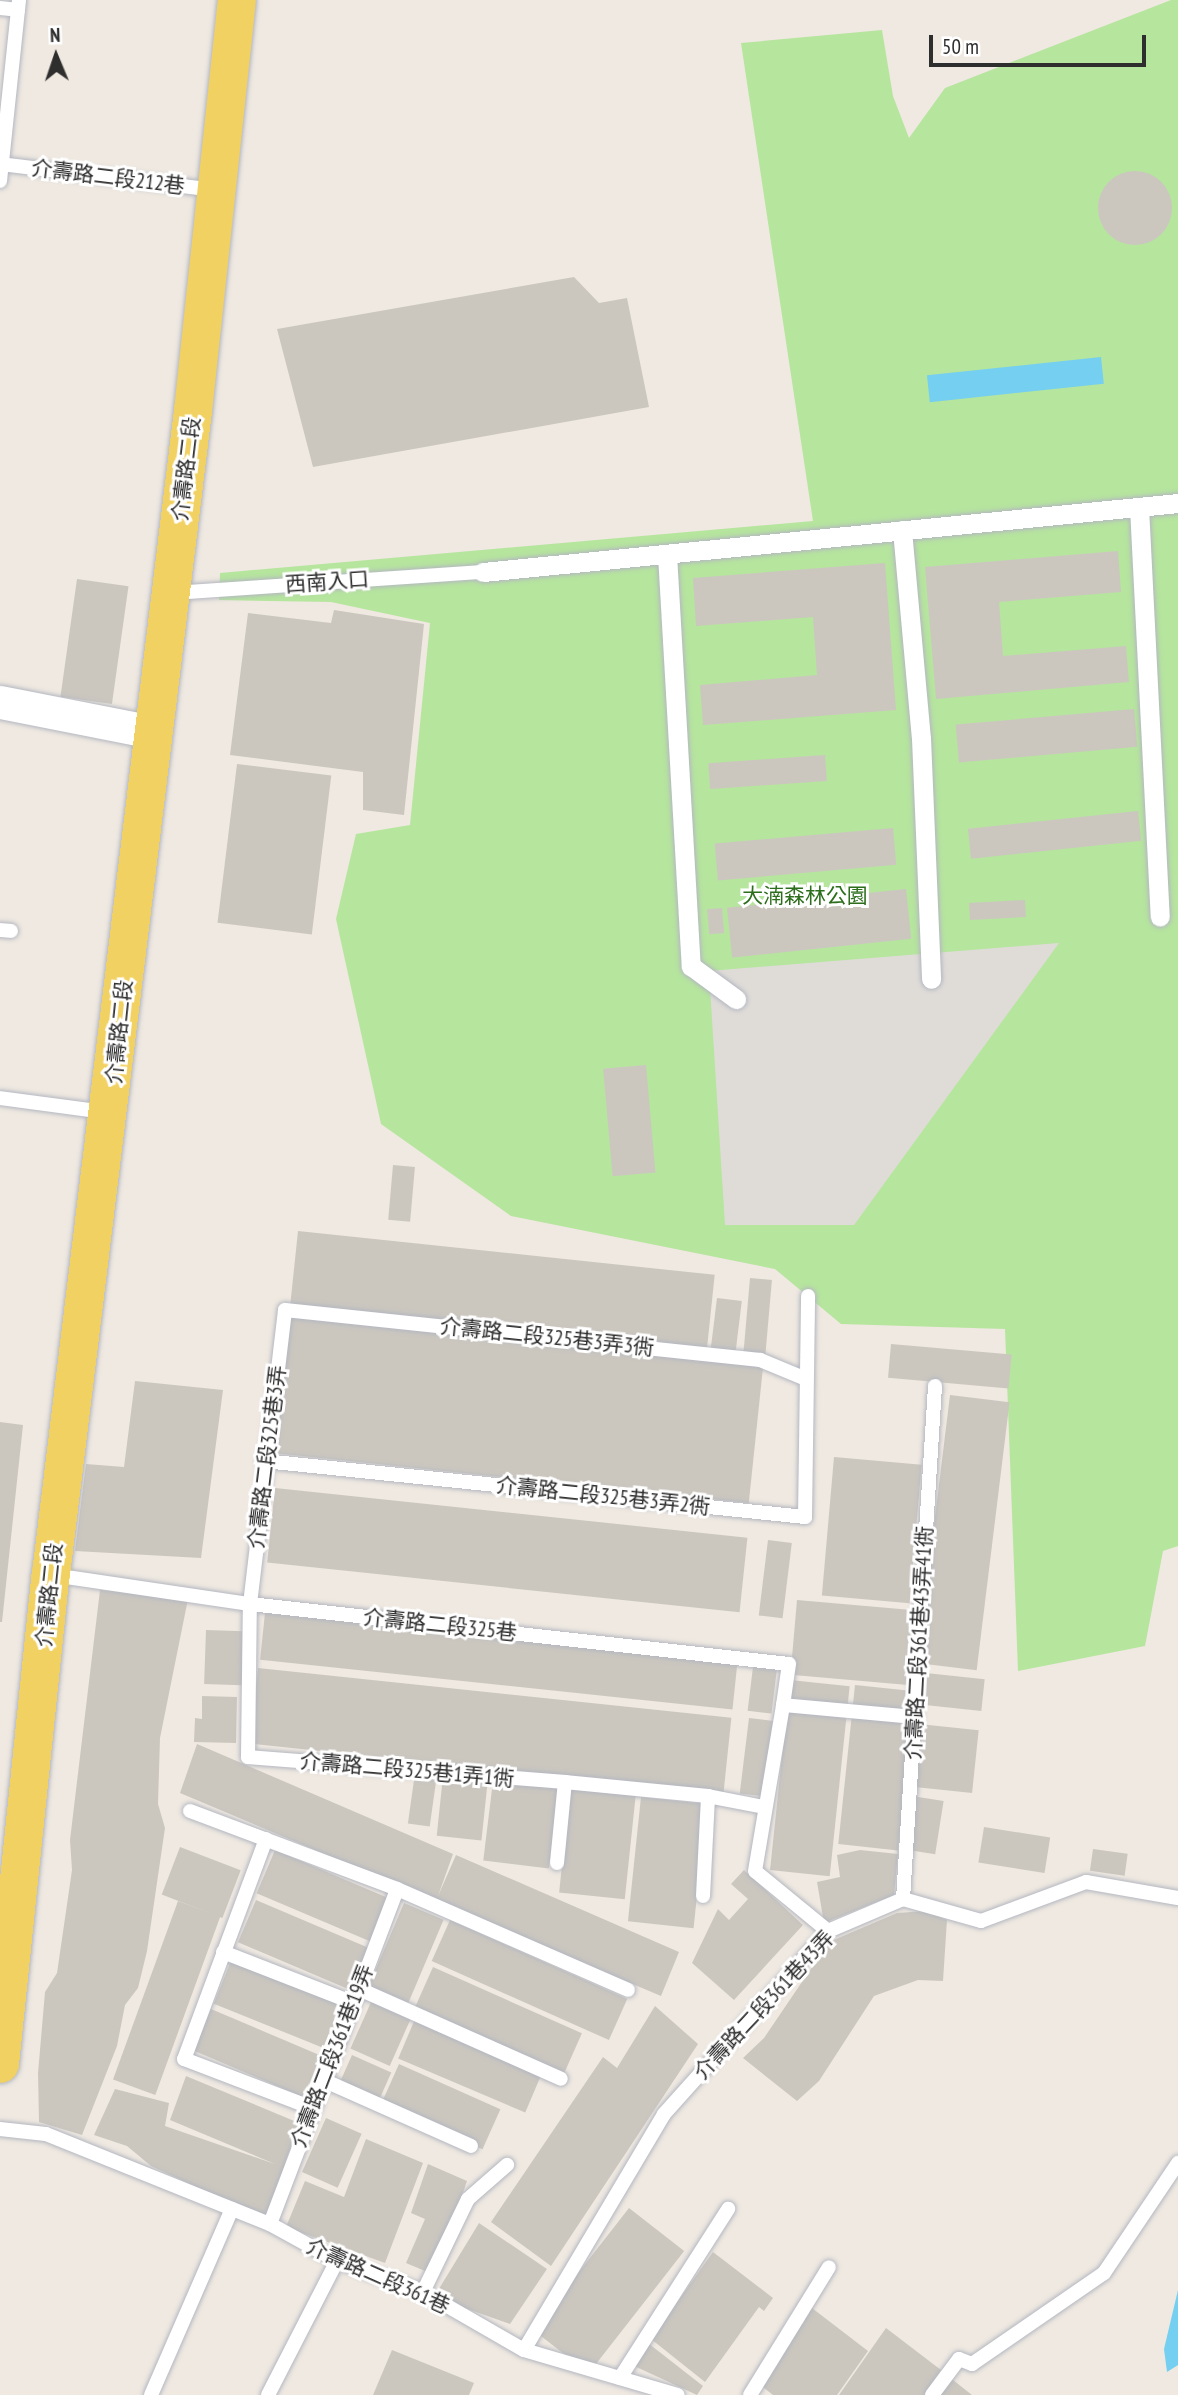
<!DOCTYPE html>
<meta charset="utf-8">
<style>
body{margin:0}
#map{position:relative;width:1178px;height:2395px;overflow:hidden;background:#efe9e1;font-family:"PT Sans Narrow","Noto Sans TC",sans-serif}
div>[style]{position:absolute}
.green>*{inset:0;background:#b6e59e}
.plaza>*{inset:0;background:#dfdcd8}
.water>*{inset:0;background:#75cff0;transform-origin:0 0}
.building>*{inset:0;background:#cbc7bf;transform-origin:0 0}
.round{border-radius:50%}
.roads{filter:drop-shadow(0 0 2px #b4b7c1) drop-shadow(0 0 2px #b4b7c1)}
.service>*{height:14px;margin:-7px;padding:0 7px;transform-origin:7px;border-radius:7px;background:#fff}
.pedestrian>*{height:19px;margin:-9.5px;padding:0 9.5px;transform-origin:9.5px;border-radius:9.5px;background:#fff}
.tertiary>*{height:33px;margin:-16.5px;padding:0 16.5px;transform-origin:16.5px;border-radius:16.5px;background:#fff}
.primary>*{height:38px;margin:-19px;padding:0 19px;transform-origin:19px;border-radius:19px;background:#f2d163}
span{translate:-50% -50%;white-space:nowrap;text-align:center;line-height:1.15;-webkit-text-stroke:6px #fff;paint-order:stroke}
.street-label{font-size:21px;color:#2e2e2e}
.park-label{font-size:21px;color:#2c6e1b}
.north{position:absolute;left:21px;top:21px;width:70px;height:70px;-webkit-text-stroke:5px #fff;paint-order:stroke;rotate:358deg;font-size:19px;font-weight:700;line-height:28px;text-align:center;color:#2e2e2e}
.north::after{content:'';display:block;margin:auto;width:24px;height:32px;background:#2e2e2e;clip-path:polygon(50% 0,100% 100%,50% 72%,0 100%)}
.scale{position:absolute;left:929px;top:35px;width:217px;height:32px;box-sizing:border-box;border:4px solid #2e2e2e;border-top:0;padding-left:9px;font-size:21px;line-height:24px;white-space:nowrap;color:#2e2e2e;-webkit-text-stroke:5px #fff;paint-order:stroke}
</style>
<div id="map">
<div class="green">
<div style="clip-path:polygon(1171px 0,1178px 0,1178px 1546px,1163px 1551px,1145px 1646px,1018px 1671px,1005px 1329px,841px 1324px,775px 1269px,511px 1216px,381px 1124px,336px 919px,356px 834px,410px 825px,430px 623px,331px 602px,219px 600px,220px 573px,813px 521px,741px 43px,882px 30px,893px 96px,909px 138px,945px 88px)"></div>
</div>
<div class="plaza">
<div style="clip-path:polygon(1059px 943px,854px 1225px,725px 1225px,709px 971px)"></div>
</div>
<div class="water">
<div style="left:1101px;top:357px;width:27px;height:175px;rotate:84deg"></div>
<div style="clip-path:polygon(1178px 2290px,1178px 2365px,1167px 2372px,1164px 2349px)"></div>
</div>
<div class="building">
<div class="round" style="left:1098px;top:171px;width:74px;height:74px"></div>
<div style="clip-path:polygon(574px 277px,599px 303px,627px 298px,649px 407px,313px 467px,277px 329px)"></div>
<div style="clip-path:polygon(1118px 551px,1121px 592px,999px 602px,1003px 656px,1126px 646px,1129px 682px,936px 699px,925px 567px)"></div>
<div style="clip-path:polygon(885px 563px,896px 710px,703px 725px,700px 685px,817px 675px,813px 617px,696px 626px,693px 578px)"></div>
<div style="left:77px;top:579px;width:52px;height:119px;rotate:8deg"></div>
<div style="clip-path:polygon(334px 610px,424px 624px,404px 815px,363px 810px,363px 772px,230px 755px,248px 613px,331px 623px)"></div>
<div style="left:1134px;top:709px;width:38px;height:179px;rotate:85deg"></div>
<div style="left:825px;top:755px;width:26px;height:117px;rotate:86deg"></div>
<div style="left:237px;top:764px;width:95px;height:160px;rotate:7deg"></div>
<div style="left:1138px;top:811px;width:30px;height:171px;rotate:84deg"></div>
<div style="left:893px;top:828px;width:37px;height:179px;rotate:85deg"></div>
<div style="left:906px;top:889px;width:50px;height:180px;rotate:84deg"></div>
<div style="left:1025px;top:900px;width:17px;height:56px;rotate:87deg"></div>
<div style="left:722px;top:908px;width:25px;height:15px;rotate:85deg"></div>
<div style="left:646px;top:1065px;width:108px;height:43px;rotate:85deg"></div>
<div style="left:393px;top:1165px;width:22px;height:55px;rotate:5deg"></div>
<div style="left:298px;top:1231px;width:419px;height:75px;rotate:6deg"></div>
<div style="left:750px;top:1278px;width:22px;height:75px;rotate:5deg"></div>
<div style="left:717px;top:1298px;width:25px;height:51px;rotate:7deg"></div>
<div style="left:290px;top:1314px;width:476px;height:140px;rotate:6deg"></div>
<div style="left:891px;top:1344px;width:121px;height:34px;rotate:5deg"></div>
<div style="clip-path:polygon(135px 1381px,223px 1390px,201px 1558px,75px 1551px,86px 1464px,124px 1467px)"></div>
<div style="left:950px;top:1395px;width:60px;height:270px;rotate:7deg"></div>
<div style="clip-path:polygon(0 1422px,23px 1425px,2px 1622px,0 1622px)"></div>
<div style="left:834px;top:1457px;width:88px;height:139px;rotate:5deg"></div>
<div style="left:275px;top:1488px;width:475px;height:75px;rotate:6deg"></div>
<div style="left:768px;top:1540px;width:24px;height:76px;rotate:7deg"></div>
<div style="clip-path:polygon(100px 1590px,188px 1599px,160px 1738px,158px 1804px,165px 1828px,147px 1951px,138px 1988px,125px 2005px,117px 2046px,82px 2135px,39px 2122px,38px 2073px,45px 1992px,57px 1973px,72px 1870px,70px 1840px)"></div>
<div style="left:797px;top:1600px;width:118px;height:75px;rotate:5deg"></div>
<div style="left:265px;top:1613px;width:475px;height:47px;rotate:6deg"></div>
<div style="left:206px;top:1630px;width:38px;height:54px;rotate:2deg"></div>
<div style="left:753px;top:1667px;width:24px;height:44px;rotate:7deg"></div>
<div style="left:258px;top:1668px;width:476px;height:76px;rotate:6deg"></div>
<div style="left:926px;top:1673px;width:59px;height:32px;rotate:6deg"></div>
<div style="left:790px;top:1680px;width:60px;height:191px;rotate:6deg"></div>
<div style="left:855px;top:1685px;width:60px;height:160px;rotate:6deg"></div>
<div style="clip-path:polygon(202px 1696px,237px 1697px,236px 1743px,194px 1742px,195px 1718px,202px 1719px)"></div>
<div style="left:749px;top:1718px;width:24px;height:76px;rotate:7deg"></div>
<div style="left:919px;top:1724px;width:60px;height:63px;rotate:6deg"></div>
<div style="clip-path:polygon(197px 1744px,453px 1854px,438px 1896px,456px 1855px,679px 1952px,661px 1996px,180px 1793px)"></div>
<div style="left:415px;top:1773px;width:22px;height:51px;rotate:8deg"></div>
<div style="left:443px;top:1776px;width:45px;height:60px;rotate:6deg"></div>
<div style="left:493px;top:1781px;width:66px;height:80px;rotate:7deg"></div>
<div style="left:570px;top:1789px;width:66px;height:104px;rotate:6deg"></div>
<div style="left:912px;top:1796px;width:32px;height:54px;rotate:9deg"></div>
<div style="left:641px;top:1797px;width:66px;height:125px;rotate:6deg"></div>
<div style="left:984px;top:1827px;width:67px;height:36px;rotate:9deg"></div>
<div style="left:180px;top:1847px;width:65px;height:51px;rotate:21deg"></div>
<div style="left:1093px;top:1849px;width:35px;height:22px;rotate:8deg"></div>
<div style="left:275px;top:1850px;width:123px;height:47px;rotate:23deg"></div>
<div style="clip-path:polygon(860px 1850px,898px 1854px,894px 1895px,824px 1923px,817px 1882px,840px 1877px,837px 1855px)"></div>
<div style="clip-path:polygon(744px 1870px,803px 1925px,734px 2000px,692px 1963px,718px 1909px,729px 1920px,748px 1899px,731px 1884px)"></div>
<div style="left:256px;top:1900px;width:124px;height:46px;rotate:23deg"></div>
<div style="left:178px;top:1901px;width:45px;height:190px;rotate:20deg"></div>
<div style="left:404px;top:1903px;width:43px;height:90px;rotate:23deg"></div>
<div style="clip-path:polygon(926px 1911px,947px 1920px,943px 1981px,918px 1980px,874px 1996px,819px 2081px,797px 2101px,743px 2058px,764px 2038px,829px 1942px,897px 1913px)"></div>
<div style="left:450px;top:1920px;width:194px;height:45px;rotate:24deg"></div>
<div style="left:231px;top:1961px;width:119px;height:46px;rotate:22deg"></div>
<div style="left:433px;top:1967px;width:163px;height:45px;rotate:24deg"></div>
<div style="left:372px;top:2000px;width:43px;height:53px;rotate:24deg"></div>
<div style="clip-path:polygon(655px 2006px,698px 2044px,551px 2266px,491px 2222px,603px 2057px,617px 2068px)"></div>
<div style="left:211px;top:2009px;width:121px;height:45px;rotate:23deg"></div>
<div style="left:415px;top:2019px;width:138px;height:43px;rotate:23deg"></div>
<div style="left:352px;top:2055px;width:43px;height:33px;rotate:24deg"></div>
<div style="left:399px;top:2064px;width:111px;height:44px;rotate:24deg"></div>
<div style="clip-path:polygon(186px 2076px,299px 2123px,266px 2219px,151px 2166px,127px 2146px,94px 2135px,115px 2089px,169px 2103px,165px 2126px,275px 2164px,170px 2120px)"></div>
<div style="left:326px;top:2118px;width:39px;height:59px;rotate:24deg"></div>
<div style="clip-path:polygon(366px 2139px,423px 2163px,385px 2263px,286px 2227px,305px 2181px,344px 2197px)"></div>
<div style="clip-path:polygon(428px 2164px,467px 2181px,450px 2230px,425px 2271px,406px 2263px,425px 2219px,411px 2213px)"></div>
<div style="left:629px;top:2208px;width:70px;height:155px;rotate:38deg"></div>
<div style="clip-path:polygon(479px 2223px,547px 2269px,510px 2324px,434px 2297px)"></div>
<div style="clip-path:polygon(713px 2252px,773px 2298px,764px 2311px,759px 2307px,705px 2382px,651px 2339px)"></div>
<div style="clip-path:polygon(808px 2305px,868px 2351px,837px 2395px,773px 2395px,759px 2384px,804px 2322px,799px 2318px)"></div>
<div style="clip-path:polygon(886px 2328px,941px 2370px,924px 2395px,839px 2395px)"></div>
<div style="clip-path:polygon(648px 2343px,703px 2386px,697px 2395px,632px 2365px)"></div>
<div style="clip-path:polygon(392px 2350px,474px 2383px,469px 2395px,373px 2395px)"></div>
<div style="clip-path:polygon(948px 2376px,972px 2395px,935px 2395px)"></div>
</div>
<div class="roads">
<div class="service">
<div style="left:0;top:8px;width:18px;rotate:6deg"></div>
<div style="left:0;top:164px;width:216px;rotate:6.9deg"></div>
<div style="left:0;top:181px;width:182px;rotate:-84deg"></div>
<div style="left:173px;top:593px;width:311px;rotate:-3.9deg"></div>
<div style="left:0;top:930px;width:11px;rotate:5deg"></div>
<div style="left:0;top:1098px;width:106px;rotate:7.6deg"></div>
<div style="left:264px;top:1461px;width:544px;rotate:5.91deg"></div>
<div style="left:805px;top:1517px;width:221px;rotate:-89.2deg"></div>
<div style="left:53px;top:1575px;width:199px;rotate:8.4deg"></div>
<div style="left:250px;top:1604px;width:542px;rotate:6.35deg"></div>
<div style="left:789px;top:1664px;width:41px;rotate:98.3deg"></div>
<div style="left:764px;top:1807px;width:57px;rotate:-168.9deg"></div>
<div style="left:708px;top:1796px;width:144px;rotate:-174.4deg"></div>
<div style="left:565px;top:1782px;width:318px;rotate:-175.5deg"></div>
<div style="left:248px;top:1757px;width:153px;rotate:-89.3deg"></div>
<div style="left:250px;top:1604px;width:296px;rotate:-83.2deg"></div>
<div style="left:285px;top:1310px;width:478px;rotate:6deg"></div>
<div style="left:760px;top:1360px;width:50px;rotate:22.4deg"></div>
<div style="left:190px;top:1811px;width:221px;rotate:20.6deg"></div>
<div style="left:397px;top:1889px;width:252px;rotate:23.6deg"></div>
<div style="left:266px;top:1839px;width:235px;rotate:110.4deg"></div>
<div style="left:184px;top:2059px;width:137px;rotate:20.9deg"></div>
<div style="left:557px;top:1863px;width:81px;rotate:-84.4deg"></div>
<div style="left:703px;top:1896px;width:100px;rotate:-87.1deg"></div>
<div style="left:903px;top:1899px;width:514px;rotate:-86.43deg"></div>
<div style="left:828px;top:1931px;width:94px;rotate:-140.6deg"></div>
<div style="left:755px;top:1871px;width:168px;rotate:-80.4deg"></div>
<div style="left:783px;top:1705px;width:133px;rotate:5.2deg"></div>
<div style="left:223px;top:1952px;width:137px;rotate:21.3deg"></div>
<div style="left:357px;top:1988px;width:223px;rotate:24deg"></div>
<div style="left:323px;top:2080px;width:162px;rotate:24deg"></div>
<div style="left:0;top:2129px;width:46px;rotate:6.2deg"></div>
<div style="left:46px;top:2134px;width:241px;rotate:21.9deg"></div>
<div style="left:270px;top:2224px;width:77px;rotate:28.9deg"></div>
<div style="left:337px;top:2261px;width:91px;rotate:19.8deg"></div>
<div style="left:423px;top:2292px;width:116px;rotate:29.9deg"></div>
<div style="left:524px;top:2350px;width:160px;rotate:16.3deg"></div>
<div style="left:270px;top:2224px;width:358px;rotate:-69.2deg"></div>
<div style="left:423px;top:2292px;width:103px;rotate:-64.2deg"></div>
<div style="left:468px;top:2199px;width:52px;rotate:-41.1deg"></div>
<div style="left:524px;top:2350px;width:274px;rotate:-59.3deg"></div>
<div style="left:664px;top:2114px;width:246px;rotate:-48.1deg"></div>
<div style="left:828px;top:1931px;width:82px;rotate:-23.1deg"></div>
<div style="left:903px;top:1899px;width:81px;rotate:15.8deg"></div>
<div style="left:981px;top:1921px;width:112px;rotate:-20.4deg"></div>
<div style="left:1086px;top:1882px;width:93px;rotate:9.9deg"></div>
<div style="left:620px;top:2378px;width:201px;rotate:-57.4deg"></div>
<div style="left:151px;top:2395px;width:203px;rotate:-66.5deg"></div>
<div style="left:268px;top:2395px;width:151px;rotate:-62.8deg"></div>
<div style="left:750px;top:2395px;width:150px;rotate:-58.3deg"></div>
<div style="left:932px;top:2395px;width:45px;rotate:-53.1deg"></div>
<div style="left:959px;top:2359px;width:14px;rotate:21deg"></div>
<div style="left:972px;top:2364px;width:160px;rotate:-34.6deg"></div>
<div style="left:1104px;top:2273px;width:133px;rotate:-56.1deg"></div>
</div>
<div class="pedestrian">
<div style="left:1139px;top:507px;width:410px;rotate:87.1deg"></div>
<div style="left:902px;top:530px;width:209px;rotate:84.8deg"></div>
<div style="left:921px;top:738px;width:241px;rotate:87.6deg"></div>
<div style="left:667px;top:554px;width:413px;rotate:86.7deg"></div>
<div style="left:691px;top:966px;width:56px;rotate:36.3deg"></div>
<div style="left:483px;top:572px;width:698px;rotate:-5.67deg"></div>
</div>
<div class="tertiary">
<div style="left:0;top:702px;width:156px;rotate:11.1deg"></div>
</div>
<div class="primary">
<div style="left:0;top:2064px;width:493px;rotate:-84.1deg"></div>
<div style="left:51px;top:1574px;width:1172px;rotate:-83.04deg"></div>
<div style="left:193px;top:411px;width:413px;rotate:-83.9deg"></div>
</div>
</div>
<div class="street-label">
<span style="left:108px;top:177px;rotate:7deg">介壽路二段212巷</span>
<span style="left:186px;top:469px;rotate:-83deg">介壽路二段</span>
<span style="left:327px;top:582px;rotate:-4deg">西南入口</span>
<span style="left:119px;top:1032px;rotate:-84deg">介壽路二段</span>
<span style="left:547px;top:1337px;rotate:6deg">介壽路二段325巷3弄3衖</span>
<span style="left:267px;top:1457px;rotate:-83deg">介壽路二段325巷3弄</span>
<span style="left:603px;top:1496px;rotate:6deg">介壽路二段325巷3弄2衖</span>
<span style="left:49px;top:1595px;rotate:-84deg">介壽路二段</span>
<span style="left:440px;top:1625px;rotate:6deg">介壽路二段325巷</span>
<span style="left:919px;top:1643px;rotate:-87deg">介壽路二段361巷43弄41衖</span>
<span style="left:407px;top:1770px;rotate:5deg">介壽路二段325巷1弄1衖</span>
<span style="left:764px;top:2005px;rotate:-47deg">介壽路二段361巷43弄</span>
<span style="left:332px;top:2056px;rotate:-69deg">介壽路二段361巷19弄</span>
<span style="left:378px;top:2276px;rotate:24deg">介壽路二段361巷</span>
</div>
<div class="park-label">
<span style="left:805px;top:896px">大湳森林公園</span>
</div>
<div class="north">N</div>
<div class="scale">50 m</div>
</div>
